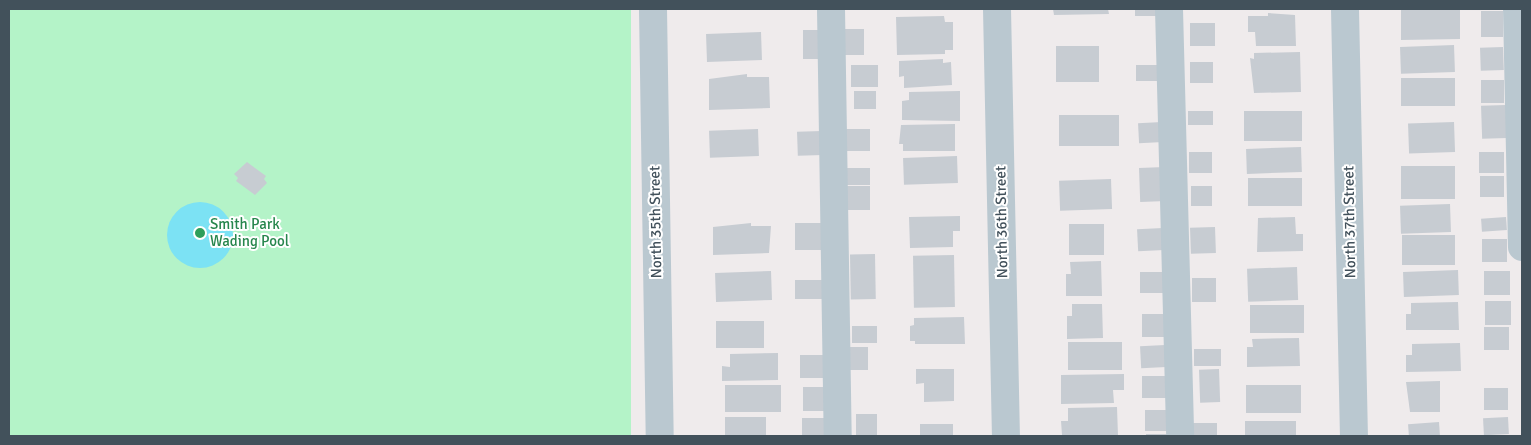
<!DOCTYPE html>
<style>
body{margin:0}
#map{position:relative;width:1531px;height:445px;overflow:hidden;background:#efebec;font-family:Signika,sans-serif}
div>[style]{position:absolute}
.green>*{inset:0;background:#b4f3c8;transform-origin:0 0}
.water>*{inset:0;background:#7ce2f4}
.round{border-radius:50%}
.building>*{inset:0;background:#c7ccd2;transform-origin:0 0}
.minor>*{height:28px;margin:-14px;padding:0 14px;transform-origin:14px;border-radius:14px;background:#bac8d0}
.dots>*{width:14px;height:14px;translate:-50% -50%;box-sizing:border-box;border:2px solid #fff;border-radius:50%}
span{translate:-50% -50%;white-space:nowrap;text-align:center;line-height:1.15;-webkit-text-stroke:4px #fff;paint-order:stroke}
.street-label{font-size:15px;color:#42515b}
.leisure-label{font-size:15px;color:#27864d}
.left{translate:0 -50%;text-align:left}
.frame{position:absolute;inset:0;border:10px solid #42515b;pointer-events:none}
</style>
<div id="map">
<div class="green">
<div style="left:9px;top:9px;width:622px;height:427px"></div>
</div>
<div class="water">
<div class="round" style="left:167px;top:202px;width:66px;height:66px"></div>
</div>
<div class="building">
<div style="clip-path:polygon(1053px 9px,1108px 9px,1109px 14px,1054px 15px)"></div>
<div style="left:1135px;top:9px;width:25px;height:7px"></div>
<div style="clip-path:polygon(1421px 9px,1460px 9px,1460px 39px,1401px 40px,1401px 10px)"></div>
<div style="left:1481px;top:11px;width:22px;height:26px"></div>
<div style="clip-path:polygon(1268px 13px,1295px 15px,1296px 46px,1256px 46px,1255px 32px,1248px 32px,1248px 16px,1268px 16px)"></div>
<div style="clip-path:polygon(944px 16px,945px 22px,953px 22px,953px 50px,945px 50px,945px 54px,897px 55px,896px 17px)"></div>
<div style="left:1215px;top:23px;width:23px;height:25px;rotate:90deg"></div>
<div style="left:844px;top:29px;width:20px;height:26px"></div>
<div style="left:803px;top:30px;width:21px;height:29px"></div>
<div style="left:761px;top:32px;width:28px;height:55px;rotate:88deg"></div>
<div style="left:1454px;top:45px;width:27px;height:54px;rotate:88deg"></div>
<div style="left:1056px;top:46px;width:43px;height:36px"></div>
<div style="left:1503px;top:47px;width:23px;height:23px;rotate:88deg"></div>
<div style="clip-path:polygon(1300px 52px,1301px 92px,1254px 93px,1250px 58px,1254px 59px,1254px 53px)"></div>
<div style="clip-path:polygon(943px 59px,943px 63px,951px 62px,952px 85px,904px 88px,904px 76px,899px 77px,899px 61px)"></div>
<div style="left:1190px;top:62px;width:23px;height:21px"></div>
<div style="left:851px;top:65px;width:27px;height:22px"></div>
<div style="left:1136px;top:65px;width:24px;height:16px"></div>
<div style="clip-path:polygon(747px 74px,747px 77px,769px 77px,770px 108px,709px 110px,709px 79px)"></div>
<div style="left:1401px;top:78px;width:54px;height:28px"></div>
<div style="left:1481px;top:80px;width:23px;height:23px"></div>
<div style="left:854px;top:91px;width:22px;height:18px"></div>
<div style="clip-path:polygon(960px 91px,960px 121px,902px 120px,902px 101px,909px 100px,909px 92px)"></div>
<div style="left:1506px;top:105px;width:33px;height:25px;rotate:88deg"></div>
<div style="left:1188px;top:111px;width:25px;height:14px"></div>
<div style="left:1302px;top:111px;width:30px;height:58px;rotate:90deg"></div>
<div style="left:1119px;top:115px;width:31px;height:60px;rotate:90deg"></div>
<div style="left:1162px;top:122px;width:20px;height:24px;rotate:87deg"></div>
<div style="left:1454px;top:122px;width:30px;height:46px;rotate:88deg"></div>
<div style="clip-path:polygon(955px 124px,955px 151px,903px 151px,903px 144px,899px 144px,901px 125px)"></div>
<div style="left:758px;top:129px;width:27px;height:49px;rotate:88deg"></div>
<div style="left:845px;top:129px;width:25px;height:22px"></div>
<div style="left:822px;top:131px;width:24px;height:25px;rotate:88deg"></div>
<div style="left:1301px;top:147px;width:25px;height:55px;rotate:88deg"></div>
<div style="left:1189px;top:152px;width:23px;height:21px"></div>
<div style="left:1504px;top:152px;width:21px;height:25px;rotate:90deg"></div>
<div style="left:957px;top:156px;width:27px;height:54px;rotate:88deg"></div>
<div style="clip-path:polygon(247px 162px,266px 176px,264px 179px,267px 183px,255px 195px,236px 181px,238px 178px,234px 174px)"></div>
<div style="left:1455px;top:166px;width:33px;height:54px;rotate:90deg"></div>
<div style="left:1165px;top:167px;width:34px;height:26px;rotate:88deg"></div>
<div style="left:846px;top:168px;width:24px;height:17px"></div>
<div style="left:1504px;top:176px;width:21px;height:24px;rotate:90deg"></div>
<div style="left:1302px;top:178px;width:28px;height:54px;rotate:90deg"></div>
<div style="left:1111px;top:179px;width:30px;height:52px;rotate:88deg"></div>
<div style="left:870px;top:186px;width:24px;height:23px;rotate:90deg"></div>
<div style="left:1191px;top:186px;width:21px;height:20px"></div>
<div style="left:1450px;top:204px;width:28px;height:50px;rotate:88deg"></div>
<div style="clip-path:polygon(960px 216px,960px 231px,953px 231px,953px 247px,910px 248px,909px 217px)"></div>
<div style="clip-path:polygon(1295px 217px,1296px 234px,1303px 234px,1303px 251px,1257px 252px,1258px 218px)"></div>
<div style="left:1506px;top:217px;width:13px;height:25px;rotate:86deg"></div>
<div style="clip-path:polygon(751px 223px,751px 226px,771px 226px,769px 253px,713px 255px,713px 227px)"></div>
<div style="left:795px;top:223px;width:30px;height:27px"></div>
<div style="left:1069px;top:224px;width:35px;height:31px"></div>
<div style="left:1215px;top:227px;width:26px;height:25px;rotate:88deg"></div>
<div style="left:1163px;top:228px;width:22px;height:26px;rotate:87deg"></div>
<div style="left:1455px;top:235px;width:30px;height:53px;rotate:90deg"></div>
<div style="left:1482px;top:239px;width:25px;height:23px"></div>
<div style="left:875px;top:254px;width:45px;height:25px;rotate:89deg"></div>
<div style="left:954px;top:255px;width:52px;height:41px;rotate:89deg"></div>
<div style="clip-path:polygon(1101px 261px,1102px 296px,1066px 296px,1066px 274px,1071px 274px,1070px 262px)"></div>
<div style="left:1297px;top:267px;width:33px;height:50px;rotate:88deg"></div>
<div style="left:1458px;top:270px;width:25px;height:55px;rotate:88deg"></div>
<div style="left:771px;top:271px;width:29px;height:56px;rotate:88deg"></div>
<div style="left:1510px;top:271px;width:24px;height:26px;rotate:90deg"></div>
<div style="left:1140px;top:272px;width:24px;height:21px"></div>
<div style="left:1216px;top:278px;width:24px;height:24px;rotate:90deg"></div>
<div style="left:822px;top:280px;width:19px;height:27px;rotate:90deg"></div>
<div style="left:1511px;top:301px;width:24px;height:26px;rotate:90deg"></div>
<div style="clip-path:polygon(1458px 302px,1459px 330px,1406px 330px,1406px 314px,1411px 314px,1411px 303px)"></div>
<div style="clip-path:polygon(1072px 304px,1102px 304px,1103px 338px,1067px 339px,1067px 316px,1072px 316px)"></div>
<div style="left:1304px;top:305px;width:28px;height:54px;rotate:90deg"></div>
<div style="left:1142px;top:314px;width:22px;height:23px"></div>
<div style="clip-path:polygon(964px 317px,965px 344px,915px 344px,915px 341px,910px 341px,910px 326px,914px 325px,914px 318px)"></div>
<div style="left:764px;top:321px;width:27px;height:48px;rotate:90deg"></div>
<div style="left:852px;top:326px;width:25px;height:17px"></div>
<div style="left:1509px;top:327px;width:23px;height:25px;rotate:90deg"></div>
<div style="clip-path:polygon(1299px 338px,1300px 366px,1247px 367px,1247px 347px,1253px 347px,1252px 339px)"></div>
<div style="left:1068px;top:342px;width:54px;height:28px"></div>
<div style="clip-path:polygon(1460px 343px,1461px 371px,1406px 372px,1406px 355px,1412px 355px,1412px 344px)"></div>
<div style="left:1165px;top:345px;width:22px;height:25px;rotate:87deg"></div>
<div style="left:848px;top:347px;width:20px;height:23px"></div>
<div style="left:1221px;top:349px;width:17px;height:27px;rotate:90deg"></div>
<div style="clip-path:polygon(778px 353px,778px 380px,722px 381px,722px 366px,730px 367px,730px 354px)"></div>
<div style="left:800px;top:355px;width:26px;height:23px"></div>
<div style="clip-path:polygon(916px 369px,954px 369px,954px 401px,924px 402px,924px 383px,916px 384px)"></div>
<div style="left:1219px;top:369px;width:33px;height:20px;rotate:88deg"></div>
<div style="clip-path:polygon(1124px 374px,1124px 390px,1113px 390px,1114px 403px,1061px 404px,1061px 375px)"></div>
<div style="left:1166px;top:376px;width:22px;height:24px;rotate:90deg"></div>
<div style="clip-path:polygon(1440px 381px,1440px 412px,1410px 412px,1406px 382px)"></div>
<div style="left:781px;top:385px;width:27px;height:56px;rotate:90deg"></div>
<div style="left:1246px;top:385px;width:55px;height:28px"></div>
<div style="left:803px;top:387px;width:22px;height:24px"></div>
<div style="left:1508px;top:388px;width:22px;height:24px;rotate:90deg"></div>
<div style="clip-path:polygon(1117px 407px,1118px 436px,1062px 435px,1061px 421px,1068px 421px,1068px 408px)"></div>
<div style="left:1145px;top:410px;width:22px;height:21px"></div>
<div style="left:856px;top:414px;width:21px;height:22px"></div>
<div style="left:725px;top:417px;width:41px;height:19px"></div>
<div style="left:1508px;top:417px;width:17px;height:25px;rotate:87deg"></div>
<div style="left:802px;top:418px;width:24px;height:18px"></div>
<div style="left:1245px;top:421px;width:51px;height:15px"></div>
<div style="left:1439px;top:422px;width:14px;height:31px;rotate:86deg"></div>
<div style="left:1191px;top:423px;width:26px;height:13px"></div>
<div style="left:920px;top:424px;width:33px;height:12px"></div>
<div style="left:1146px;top:434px;width:23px;height:2px"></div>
</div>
<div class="minor">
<div style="left:653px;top:9px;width:427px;rotate:89.1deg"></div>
<div style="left:831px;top:9px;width:427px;rotate:89.1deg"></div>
<div style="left:997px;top:9px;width:427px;rotate:88.8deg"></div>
<div style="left:1169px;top:9px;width:427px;rotate:88.5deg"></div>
<div style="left:1345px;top:9px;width:427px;rotate:88.8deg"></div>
<div style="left:1517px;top:9px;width:238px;rotate:88.8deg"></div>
</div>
<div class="dots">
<div style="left:200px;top:233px;background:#2e9e5b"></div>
</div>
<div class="street-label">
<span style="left:656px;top:222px;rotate:-91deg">North 35th Street</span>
<span style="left:1002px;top:222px;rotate:-91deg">North 36th Street</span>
<span style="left:1350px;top:222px;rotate:-91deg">North 37th Street</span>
</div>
<div class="leisure-label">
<span class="left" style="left:210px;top:233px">Smith Park<br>Wading Pool</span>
</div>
<div class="frame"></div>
</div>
